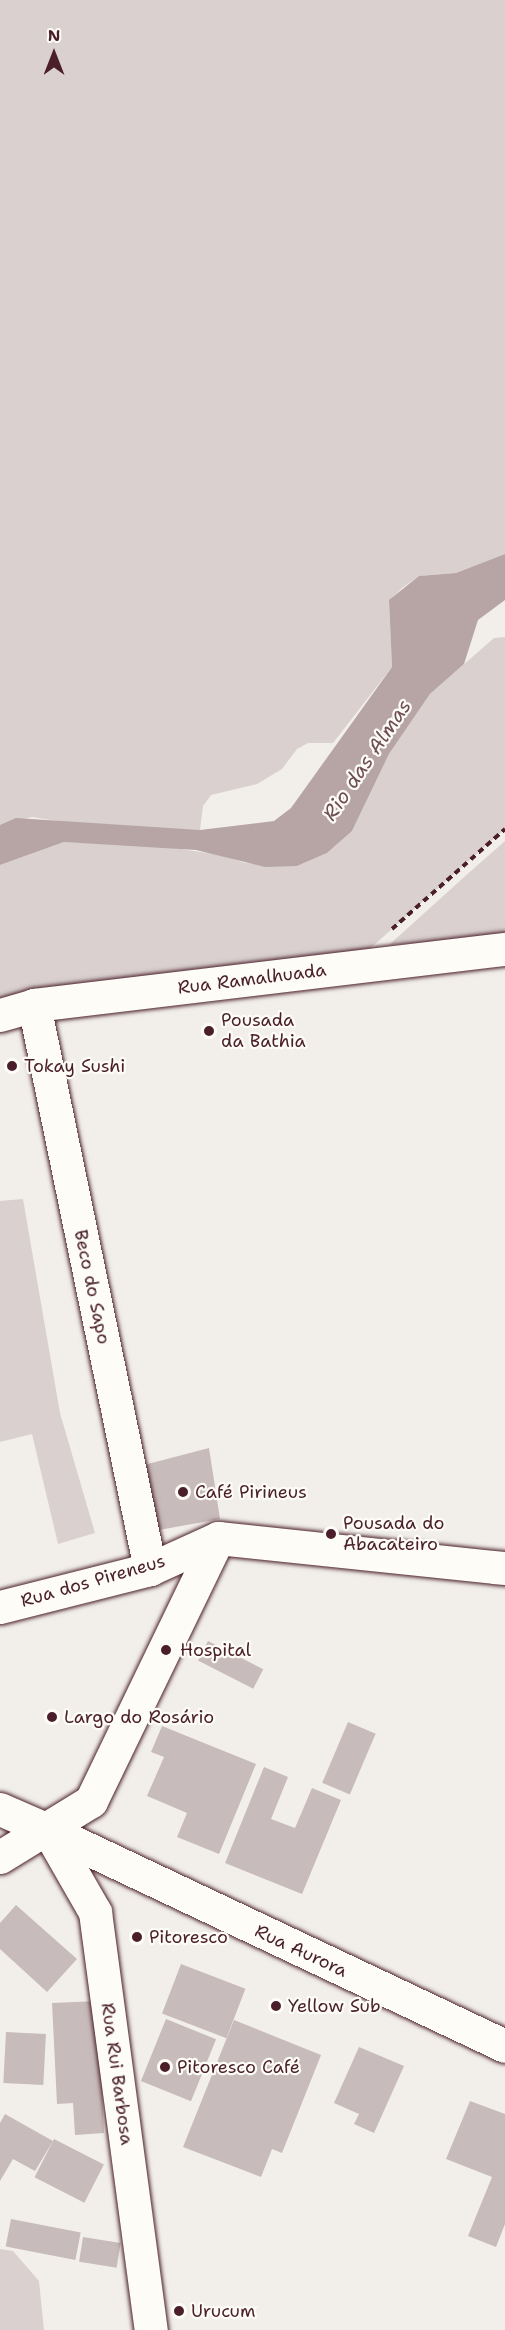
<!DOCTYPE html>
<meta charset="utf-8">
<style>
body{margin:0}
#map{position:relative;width:505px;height:2330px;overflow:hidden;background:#f2efeb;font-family:"Shantell Sans",sans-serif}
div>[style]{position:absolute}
.green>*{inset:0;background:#d9d0cf}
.water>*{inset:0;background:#b7a5a6}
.building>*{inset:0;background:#c8bbbb;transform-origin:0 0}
.path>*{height:4px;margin-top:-2px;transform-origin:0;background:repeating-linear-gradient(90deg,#4a1f2b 0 6px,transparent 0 10.5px)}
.roads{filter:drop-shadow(0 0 2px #4a1f2b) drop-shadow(0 0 2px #4a1f2b)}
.minor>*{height:33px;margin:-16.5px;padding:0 16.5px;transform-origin:16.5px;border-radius:16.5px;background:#fdfcf7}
.major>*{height:33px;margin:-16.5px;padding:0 16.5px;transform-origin:16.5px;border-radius:16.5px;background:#fdfcf7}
.dots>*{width:16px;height:16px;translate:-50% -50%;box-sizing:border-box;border:3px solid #fdfcf7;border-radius:50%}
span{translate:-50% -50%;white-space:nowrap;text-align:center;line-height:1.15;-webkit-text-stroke:4.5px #fdfcf7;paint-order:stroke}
.street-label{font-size:18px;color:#4a1f2b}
.poi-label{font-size:18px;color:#4a1f2b}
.left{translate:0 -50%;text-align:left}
.water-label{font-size:20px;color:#704e56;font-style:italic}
.north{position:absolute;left:24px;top:24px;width:60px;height:60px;-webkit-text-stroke:4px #fdfcf7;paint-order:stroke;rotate:0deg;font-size:16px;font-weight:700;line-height:24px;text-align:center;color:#4a1f2b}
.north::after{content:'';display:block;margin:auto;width:21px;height:27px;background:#4a1f2b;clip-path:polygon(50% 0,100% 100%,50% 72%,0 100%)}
</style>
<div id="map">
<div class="green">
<div style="clip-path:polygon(0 0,505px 0,505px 554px,456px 573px,419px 576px,402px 588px,389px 601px,392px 667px,333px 743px,308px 743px,297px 749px,282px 769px,257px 784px,211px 795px,203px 806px,200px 830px,90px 826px,32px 817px,0 825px)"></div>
<div style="clip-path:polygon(505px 637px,505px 829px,349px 967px,0 1015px,0 865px,64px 842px,153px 845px,221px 855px,245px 863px,297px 866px,327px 853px,352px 831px,389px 754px,430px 694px,494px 638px)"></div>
<div style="clip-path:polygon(505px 841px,505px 936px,389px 945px,463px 878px)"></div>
<div style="clip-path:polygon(23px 1199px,60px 1413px,95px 1533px,58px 1544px,32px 1434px,0 1442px,0 1201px)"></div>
<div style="clip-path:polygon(0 2249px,13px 2251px,39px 2281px,44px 2330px,0 2330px)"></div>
</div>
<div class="water">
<div style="clip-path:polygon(505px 554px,505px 600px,478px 620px,464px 664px,430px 694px,389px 754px,352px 831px,327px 853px,297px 866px,265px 867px,196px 850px,64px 842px,0 865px,0 825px,16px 818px,200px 830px,274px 821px,291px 808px,392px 667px,389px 600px,419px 576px,456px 573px)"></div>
</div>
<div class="building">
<div style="clip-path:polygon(209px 1448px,220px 1519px,159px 1530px,144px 1465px)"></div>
<div style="left:208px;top:1641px;width:62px;height:22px;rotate:27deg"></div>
<div style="left:348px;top:1722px;width:30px;height:66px;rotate:23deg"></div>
<div style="clip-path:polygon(162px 1726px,256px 1764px,219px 1854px,177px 1837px,187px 1813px,147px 1796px,164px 1757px,151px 1752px)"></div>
<div style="clip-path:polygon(264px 1767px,288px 1777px,271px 1819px,295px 1828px,312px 1788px,341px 1800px,302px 1894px,225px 1863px)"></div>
<div style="clip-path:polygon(16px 1905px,77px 1959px,47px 1992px,0 1949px,0 1923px)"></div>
<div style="left:181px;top:1964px;width:69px;height:53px;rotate:21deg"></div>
<div style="clip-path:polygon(98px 2001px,104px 2133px,75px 2135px,73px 2103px,57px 2104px,52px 2003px)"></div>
<div style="left:166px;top:2019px;width:54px;height:67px;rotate:22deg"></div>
<div style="clip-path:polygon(234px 2020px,321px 2055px,282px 2153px,272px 2149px,261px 2177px,183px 2147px)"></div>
<div style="left:6px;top:2032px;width:40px;height:51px;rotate:3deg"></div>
<div style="clip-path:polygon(359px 2047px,404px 2066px,374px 2133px,354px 2124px,359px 2114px,334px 2103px)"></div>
<div style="clip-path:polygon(470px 2101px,505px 2114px,505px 2224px,496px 2247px,468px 2236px,492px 2177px,446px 2159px)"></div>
<div style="clip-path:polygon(5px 2114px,53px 2141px,35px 2171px,13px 2159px,0 2181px,0 2123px)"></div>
<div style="left:54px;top:2139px;width:56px;height:43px;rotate:27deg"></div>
<div style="left:11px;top:2219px;width:71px;height:28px;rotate:11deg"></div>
<div style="left:83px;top:2237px;width:38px;height:25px;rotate:9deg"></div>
</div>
<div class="path">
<div style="left:392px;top:929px;width:151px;rotate:-41.5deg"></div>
</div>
<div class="roads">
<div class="minor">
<div style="left:34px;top:1005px;width:576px;rotate:78.38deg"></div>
<div style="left:0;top:1015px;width:35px;rotate:-16deg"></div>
<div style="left:34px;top:1005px;width:474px;rotate:-6.8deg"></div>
<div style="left:0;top:1607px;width:155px;rotate:-14.2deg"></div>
<div style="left:150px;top:1569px;width:75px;rotate:-24.5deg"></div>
<div style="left:218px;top:1538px;width:289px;rotate:6deg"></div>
<div style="left:0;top:1809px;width:52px;rotate:23.6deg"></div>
<div style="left:0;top:1857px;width:107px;rotate:-31.6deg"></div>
<div style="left:91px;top:1801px;width:292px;rotate:-64.2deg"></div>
</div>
<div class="major">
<div style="left:48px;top:1830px;width:95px;rotate:60.2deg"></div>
<div style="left:95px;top:1912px;width:422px;rotate:82.4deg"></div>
<div style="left:48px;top:1830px;width:505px;rotate:25.3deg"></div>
</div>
</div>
<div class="dots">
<div style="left:209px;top:1031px;background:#4a1f2b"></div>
<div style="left:12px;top:1066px;background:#4a1f2b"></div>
<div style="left:183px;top:1492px;background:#4a1f2b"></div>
<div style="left:331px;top:1534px;background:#4a1f2b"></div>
<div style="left:166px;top:1650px;background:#4a1f2b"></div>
<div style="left:52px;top:1717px;background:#4a1f2b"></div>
<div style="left:137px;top:1937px;background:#4a1f2b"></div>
<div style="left:276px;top:2006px;background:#4a1f2b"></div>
<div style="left:165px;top:2067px;background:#4a1f2b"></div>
<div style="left:179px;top:2311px;background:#4a1f2b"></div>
</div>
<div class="street-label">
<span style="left:252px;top:979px;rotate:-7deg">Rua Ramalhuada</span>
<span style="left:92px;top:1287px;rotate:78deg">Beco do Sapo</span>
<span style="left:93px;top:1581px;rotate:-16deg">Rua dos Pireneus</span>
<span style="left:301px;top:1951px;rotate:25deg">Rua Aurora</span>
<span style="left:117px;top:2074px;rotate:82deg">Rua Rui Barbosa</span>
</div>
<div class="poi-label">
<span class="left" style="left:221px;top:1031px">Pousada<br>da Bathia</span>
<span class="left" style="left:24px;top:1066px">Tokay Sushi</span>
<span class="left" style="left:195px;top:1492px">Café Pirineus</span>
<span class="left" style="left:343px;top:1534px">Pousada do<br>Abacateiro</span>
<span class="left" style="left:180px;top:1650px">Hospital</span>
<span class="left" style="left:64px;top:1717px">Largo do Rosário</span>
<span class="left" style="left:149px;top:1937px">Pitoresco</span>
<span class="left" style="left:288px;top:2006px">Yellow Sub</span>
<span class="left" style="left:177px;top:2067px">Pitoresco Café</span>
<span class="left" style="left:191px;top:2311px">Urucum</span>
</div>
<div class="water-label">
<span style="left:367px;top:760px;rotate:-56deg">Rio das Almas</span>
</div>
<div class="north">N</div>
</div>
